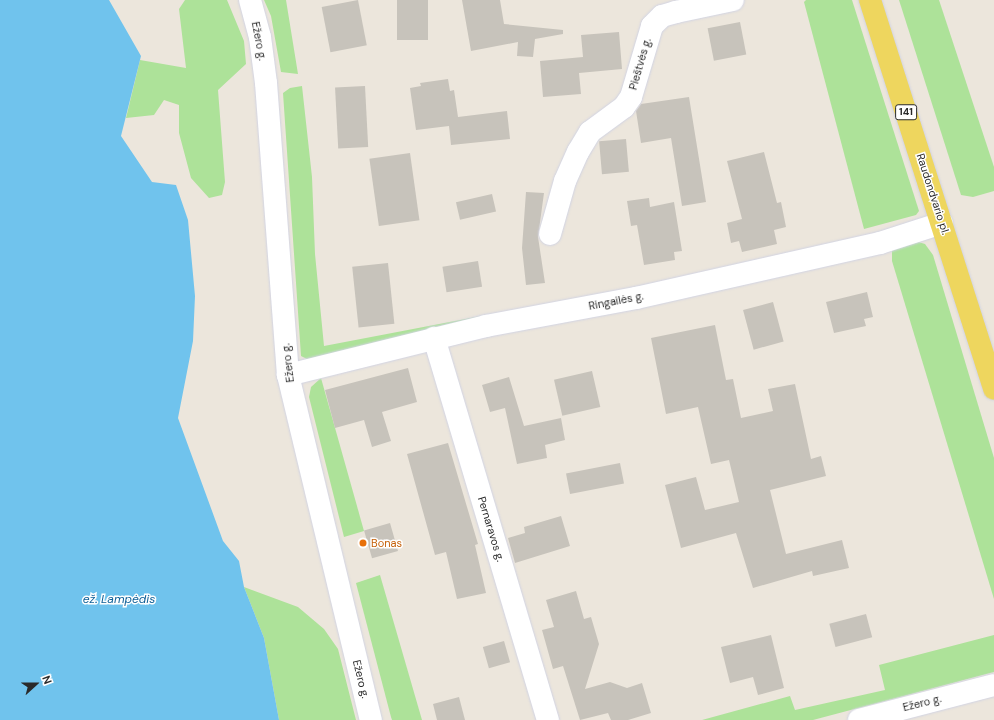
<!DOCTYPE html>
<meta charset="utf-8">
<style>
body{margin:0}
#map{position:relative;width:994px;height:720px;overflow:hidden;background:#ece6dc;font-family:"DM Sans",sans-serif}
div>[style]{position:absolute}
.green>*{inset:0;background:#ade299}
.water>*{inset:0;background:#70c3ed}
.building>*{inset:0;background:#c7c3bb;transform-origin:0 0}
.roads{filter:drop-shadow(0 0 1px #d1d3e2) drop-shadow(0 0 1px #d1d3e2)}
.street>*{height:22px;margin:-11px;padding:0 11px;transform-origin:11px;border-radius:11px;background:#fff}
.primary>*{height:22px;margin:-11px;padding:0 11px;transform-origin:11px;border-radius:11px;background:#eed65e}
.dots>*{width:11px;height:11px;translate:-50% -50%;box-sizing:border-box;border:2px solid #fff;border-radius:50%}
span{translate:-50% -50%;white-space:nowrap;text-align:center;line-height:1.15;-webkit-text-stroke:3px #fff;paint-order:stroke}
.shield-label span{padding:1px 3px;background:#fff;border:1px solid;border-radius:3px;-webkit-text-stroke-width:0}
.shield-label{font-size:10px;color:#2a2a2a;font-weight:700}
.street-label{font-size:11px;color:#2a2a2a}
.food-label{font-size:11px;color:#c56008}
.left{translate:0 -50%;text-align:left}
.water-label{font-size:12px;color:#0f6098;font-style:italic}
.north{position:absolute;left:16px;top:664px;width:40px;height:40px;-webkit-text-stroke:3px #fff;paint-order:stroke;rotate:69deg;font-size:11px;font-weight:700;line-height:16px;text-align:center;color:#2a2a2a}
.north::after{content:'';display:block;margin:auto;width:14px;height:18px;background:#2a2a2a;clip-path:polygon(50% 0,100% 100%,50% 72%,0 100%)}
</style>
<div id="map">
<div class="green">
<div style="clip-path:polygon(185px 0,227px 0,244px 41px,246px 64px,218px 90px,225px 182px,222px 195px,209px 198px,191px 178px,179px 133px,179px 105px,164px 100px,154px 115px,126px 118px,140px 60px,186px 68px,179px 9px)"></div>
<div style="clip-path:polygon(264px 0,286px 0,298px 74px,281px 72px,271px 16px)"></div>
<div style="clip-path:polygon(806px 0,852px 0,919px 211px,916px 215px,864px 229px,804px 2px)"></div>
<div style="clip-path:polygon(899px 0,939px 0,994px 167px,994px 191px,973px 197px,961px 195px)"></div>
<div style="clip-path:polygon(302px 86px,312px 177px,315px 254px,324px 346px,481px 316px,476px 321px,309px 360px,301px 356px,283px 93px,290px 88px)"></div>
<div style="clip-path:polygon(915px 241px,925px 244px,933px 255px,994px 458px,994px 599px,892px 261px,892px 251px,897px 245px)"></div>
<div style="clip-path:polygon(321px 378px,364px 531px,344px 537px,309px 397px,311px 387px)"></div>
<div style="clip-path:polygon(380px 575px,422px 720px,392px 720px,391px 717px,356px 583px)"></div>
<div style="clip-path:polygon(244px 587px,298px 607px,324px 629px,338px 649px,356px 720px,279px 720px,264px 638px)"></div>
<div style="clip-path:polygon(994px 635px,994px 672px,813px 720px,702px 720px,790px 696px,795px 710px,885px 690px,879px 665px)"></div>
</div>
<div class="water">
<div style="clip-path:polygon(0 0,109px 0,141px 56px,121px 136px,152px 182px,176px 185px,188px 220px,195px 296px,193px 341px,178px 418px,223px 541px,239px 561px,244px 587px,264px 638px,279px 720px,0 720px)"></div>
</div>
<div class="building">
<div style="left:358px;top:0;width:46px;height:37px;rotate:79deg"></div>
<div style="left:397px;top:0;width:31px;height:40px"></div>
<div style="clip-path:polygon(462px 0,500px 0,504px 24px,563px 30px,563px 34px,535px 39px,533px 57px,517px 56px,518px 42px,471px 51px)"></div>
<div style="left:740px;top:22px;width:33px;height:33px;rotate:79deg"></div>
<div style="clip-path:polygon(619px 32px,622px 69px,579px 73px,581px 94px,543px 97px,540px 61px,583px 57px,581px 35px)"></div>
<div style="clip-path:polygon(448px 79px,450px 91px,454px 90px,458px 117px,507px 111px,510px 139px,451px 145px,449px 126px,416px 130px,410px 88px,421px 86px,420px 83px)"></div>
<div style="left:365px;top:86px;width:61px;height:30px;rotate:87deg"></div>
<div style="clip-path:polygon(689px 97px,706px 202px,682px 206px,671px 138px,641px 143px,636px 111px,641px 104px)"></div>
<div style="left:626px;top:139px;width:33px;height:27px;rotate:85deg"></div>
<div style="clip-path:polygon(764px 152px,777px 203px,781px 202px,786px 227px,774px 230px,777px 244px,742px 252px,739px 241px,731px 243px,727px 223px,742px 219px,727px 161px)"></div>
<div style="left:410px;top:153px;width:68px;height:41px;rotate:82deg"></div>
<div style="clip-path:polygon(526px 192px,544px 193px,538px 237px,545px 283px,526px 285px,522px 248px)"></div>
<div style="left:492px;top:194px;width:18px;height:37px;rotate:77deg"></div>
<div style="clip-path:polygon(649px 198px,650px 207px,674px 202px,682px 251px,674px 252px,675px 260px,644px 265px,637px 225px,631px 226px,627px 201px)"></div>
<div style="left:478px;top:261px;width:26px;height:36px;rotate:81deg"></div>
<div style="left:388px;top:263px;width:61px;height:36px;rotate:84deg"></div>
<div style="clip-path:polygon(867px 292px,873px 317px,864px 319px,866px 326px,834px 333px,826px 302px)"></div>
<div style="left:773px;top:302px;width:41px;height:31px;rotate:75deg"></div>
<div style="clip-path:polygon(715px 325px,726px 380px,733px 379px,741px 418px,773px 411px,768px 389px,795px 384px,811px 459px,821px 456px,826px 476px,770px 490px,786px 554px,842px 540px,849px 568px,813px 576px,812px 571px,753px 588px,736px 533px,681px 548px,665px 485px,696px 477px,705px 510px,739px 502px,729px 460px,711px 464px,698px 407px,666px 414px,651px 338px)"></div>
<div style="clip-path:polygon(408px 368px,417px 402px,382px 412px,391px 441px,372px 447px,364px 420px,335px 428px,325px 390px)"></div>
<div style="left:592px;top:371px;width:37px;height:39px;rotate:77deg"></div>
<div style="clip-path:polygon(509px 377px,524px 426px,561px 418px,565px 440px,545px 445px,547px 458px,517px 464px,505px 408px,490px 412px,482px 385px)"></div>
<div style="clip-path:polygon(448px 443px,478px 544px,475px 545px,486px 593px,457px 599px,446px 552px,435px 555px,407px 454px)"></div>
<div style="left:620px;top:463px;width:21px;height:55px;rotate:79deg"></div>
<div style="clip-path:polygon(561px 516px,570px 546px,515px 563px,508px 538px,525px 533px,524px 527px)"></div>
<div style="left:390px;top:523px;width:29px;height:27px;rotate:74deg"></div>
<div style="clip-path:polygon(576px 591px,584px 619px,591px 617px,599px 644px,585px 689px,610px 682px,627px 688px,642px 683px,651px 713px,628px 720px,611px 720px,608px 713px,580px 720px,563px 666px,553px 669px,542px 630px,554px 627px,546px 600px)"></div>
<div style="left:866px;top:614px;width:24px;height:38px;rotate:75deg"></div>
<div style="clip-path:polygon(771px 635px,784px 688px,758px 695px,753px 677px,730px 683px,721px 647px)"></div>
<div style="left:504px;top:641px;width:22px;height:22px;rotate:74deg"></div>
<div style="clip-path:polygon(459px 697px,465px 720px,437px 720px,433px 704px)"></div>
</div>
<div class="roads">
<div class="street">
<div style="left:250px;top:0;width:38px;rotate:75deg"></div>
<div style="left:260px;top:37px;width:46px;rotate:82.6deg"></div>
<div style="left:266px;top:83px;width:293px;rotate:85.7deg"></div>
<div style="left:288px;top:375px;width:355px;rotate:76.5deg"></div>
<div style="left:550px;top:234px;width:55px;rotate:-74.2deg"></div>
<div style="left:565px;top:181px;width:32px;rotate:-66deg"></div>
<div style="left:578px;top:152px;width:23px;rotate:-59deg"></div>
<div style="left:590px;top:132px;width:42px;rotate:-36.3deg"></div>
<div style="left:624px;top:107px;width:12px;rotate:-55deg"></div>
<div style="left:631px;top:97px;width:74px;rotate:-73.5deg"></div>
<div style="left:652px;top:26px;width:14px;rotate:-45deg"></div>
<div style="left:662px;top:16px;width:15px;rotate:-16deg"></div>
<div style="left:676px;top:12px;width:58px;rotate:-11.9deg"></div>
<div style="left:434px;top:338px;width:399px;rotate:73.4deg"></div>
<div style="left:288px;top:375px;width:204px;rotate:-13.9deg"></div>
<div style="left:486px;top:326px;width:153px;rotate:-10.6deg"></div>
<div style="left:636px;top:298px;width:250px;rotate:-12.7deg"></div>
<div style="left:880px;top:243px;width:65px;rotate:-17.9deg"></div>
<div style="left:859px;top:720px;width:139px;rotate:-14.5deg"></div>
</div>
<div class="primary">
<div style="left:870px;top:0;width:408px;rotate:72.3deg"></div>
</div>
</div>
<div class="dots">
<div style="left:363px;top:543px;background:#e8710a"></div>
</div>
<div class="shield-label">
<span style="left:906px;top:112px">141</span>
</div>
<div class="street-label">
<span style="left:259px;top:41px;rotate:79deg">Ežero g.</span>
<span style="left:640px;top:64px;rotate:-74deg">Pieštvės g.</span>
<span style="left:933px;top:194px;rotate:72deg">Raudondvario pl.</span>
<span style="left:616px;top:301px;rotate:-11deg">Ringailės g.</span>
<span style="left:288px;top:363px;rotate:-97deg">Ežero g.</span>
<span style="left:491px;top:529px;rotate:73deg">Pernaravos g.</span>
<span style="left:361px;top:679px;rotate:76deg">Ežero g.</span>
<span style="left:922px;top:703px;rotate:-14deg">Ežero g.</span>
</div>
<div class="food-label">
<span class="left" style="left:371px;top:543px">Bonas</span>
</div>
<div class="water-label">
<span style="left:119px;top:600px">ež. Lampėdis</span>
</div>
<div class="north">N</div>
</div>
